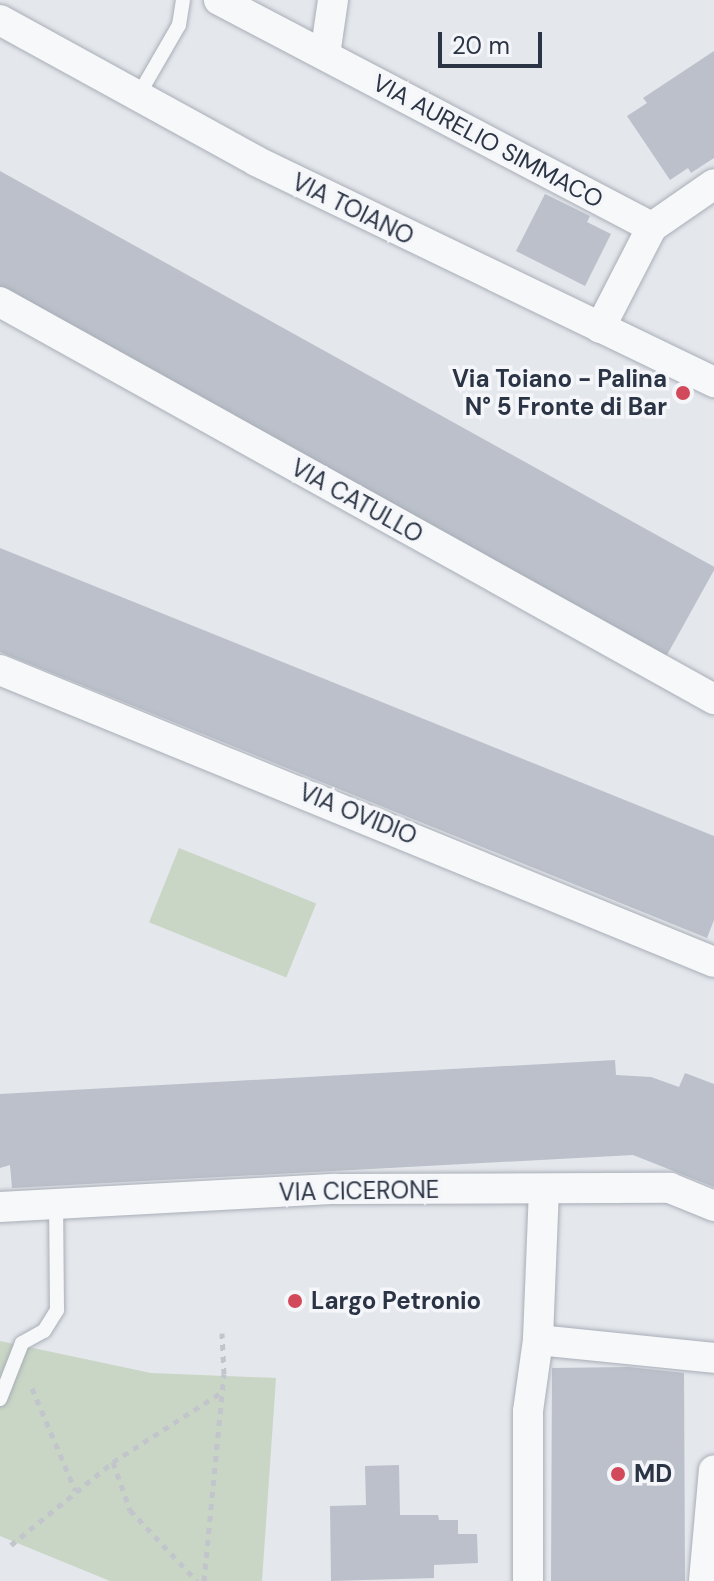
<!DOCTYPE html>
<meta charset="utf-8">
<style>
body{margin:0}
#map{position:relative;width:714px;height:1581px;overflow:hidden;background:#e4e7ec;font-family:"DM Sans",sans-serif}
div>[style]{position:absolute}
.green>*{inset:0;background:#c9d6c5;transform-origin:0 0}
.building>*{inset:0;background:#bbc0ca;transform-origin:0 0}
.path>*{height:5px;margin-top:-2.5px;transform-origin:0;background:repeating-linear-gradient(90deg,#c2c5cb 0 6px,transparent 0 12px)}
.roads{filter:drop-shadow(0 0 2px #a9aeb7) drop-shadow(0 0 2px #a9aeb7)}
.service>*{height:14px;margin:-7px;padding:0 7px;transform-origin:7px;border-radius:7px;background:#f7f8fa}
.minor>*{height:30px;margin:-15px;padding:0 15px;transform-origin:15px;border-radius:15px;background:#f7f8fa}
.dots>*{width:22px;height:22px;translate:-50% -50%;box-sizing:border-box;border:4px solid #f4f6f9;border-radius:50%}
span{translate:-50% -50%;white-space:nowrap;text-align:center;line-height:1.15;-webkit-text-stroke:7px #f4f6f9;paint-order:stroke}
.street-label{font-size:24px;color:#2b3445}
.poi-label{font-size:24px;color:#2b3445;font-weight:700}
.right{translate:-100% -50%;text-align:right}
.left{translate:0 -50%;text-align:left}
.scale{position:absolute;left:438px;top:32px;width:104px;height:36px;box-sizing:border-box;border:4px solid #2b3445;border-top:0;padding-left:10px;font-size:24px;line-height:28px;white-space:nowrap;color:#2b3445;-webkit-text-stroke:6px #f4f6f9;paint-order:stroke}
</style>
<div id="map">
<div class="green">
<div style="left:179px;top:848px;width:148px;height:80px;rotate:22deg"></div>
<div style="clip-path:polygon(0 1341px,151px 1373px,276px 1378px,262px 1581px,110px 1581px,0 1536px)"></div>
</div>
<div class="building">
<div style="clip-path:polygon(714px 51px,714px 158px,691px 173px,688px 168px,670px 180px,627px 116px,647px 103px,643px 98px)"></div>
<div style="left:0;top:171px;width:818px;height:108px;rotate:29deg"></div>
<div style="clip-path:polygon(545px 194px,590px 216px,587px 222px,611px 234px,585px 286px,516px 251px)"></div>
<div style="clip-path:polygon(0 548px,714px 836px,714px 920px,707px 938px,0 652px)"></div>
<div style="clip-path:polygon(615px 1060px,616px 1075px,651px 1077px,679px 1087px,685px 1073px,714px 1084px,714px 1187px,633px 1155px,12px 1188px,10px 1165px,0 1168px,0 1094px)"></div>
<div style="clip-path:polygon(629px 1367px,684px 1373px,685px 1581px,551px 1581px,552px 1368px)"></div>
<div style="clip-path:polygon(399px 1465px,400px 1515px,438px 1515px,439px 1520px,458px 1520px,458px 1534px,477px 1534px,478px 1563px,434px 1565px,434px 1578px,331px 1581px,330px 1506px,366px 1505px,365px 1466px)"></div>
</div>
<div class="path">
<div style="left:32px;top:1388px;width:111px;rotate:67.1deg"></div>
<div style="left:113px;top:1462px;width:51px;rotate:70.5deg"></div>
<div style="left:130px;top:1510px;width:98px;rotate:46.7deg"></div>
<div style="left:11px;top:1545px;width:132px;rotate:-39.1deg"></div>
<div style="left:113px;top:1462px;width:130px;rotate:-32.7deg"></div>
<div style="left:204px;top:1581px;width:208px;rotate:-84.5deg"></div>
<div style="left:224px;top:1374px;width:41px;rotate:-92.8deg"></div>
</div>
<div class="roads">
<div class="service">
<div style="left:138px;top:96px;width:82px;rotate:-60deg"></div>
<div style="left:179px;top:25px;width:25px;rotate:-81deg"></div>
<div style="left:0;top:1399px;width:60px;rotate:-68.6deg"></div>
<div style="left:22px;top:1343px;width:25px;rotate:-29deg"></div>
<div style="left:44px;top:1331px;width:25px;rotate:-58deg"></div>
<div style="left:57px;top:1310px;width:108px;rotate:-90.5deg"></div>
</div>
<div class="minor">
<div style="left:219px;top:0;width:489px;rotate:27.7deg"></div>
<div style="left:0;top:20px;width:292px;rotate:28.8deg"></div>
<div style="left:256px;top:161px;width:509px;rotate:25.76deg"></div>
<div style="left:325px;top:55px;width:56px;rotate:-81.7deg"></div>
<div style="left:0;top:302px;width:817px;rotate:29.08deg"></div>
<div style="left:600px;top:328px;width:114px;rotate:-62.8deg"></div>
<div style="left:652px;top:227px;width:75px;rotate:-34.7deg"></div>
<div style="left:0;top:670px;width:771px;rotate:22.24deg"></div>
<div style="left:544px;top:1189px;width:151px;rotate:92.3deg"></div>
<div style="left:538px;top:1340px;width:177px;rotate:5.8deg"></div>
<div style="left:0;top:1207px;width:336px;rotate:-3.1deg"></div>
<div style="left:336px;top:1189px;width:334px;rotate:-0.2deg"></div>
<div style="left:670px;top:1188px;width:48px;rotate:22.2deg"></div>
<div style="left:528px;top:1581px;width:170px;rotate:-90deg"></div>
<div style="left:528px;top:1411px;width:72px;rotate:-82deg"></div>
<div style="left:704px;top:1581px;width:111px;rotate:-84.9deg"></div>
</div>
</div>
<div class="dots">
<div style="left:683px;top:393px;background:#d1495b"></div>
<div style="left:295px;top:1301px;background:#d1495b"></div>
<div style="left:618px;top:1474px;background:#d1495b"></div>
</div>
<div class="street-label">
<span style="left:488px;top:141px;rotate:28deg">VIA AURELIO SIMMACO</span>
<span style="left:353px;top:209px;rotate:26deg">VIA TOIANO</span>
<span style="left:357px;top:501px;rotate:29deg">VIA CATULLO</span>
<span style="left:358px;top:814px;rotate:22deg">VIA OVIDIO</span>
<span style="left:359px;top:1191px;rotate:-1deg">VIA CICERONE</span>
</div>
<div class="poi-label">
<span class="right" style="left:667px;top:393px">Via Toiano - Palina<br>N° 5 Fronte di Bar</span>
<span class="left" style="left:311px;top:1301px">Largo Petronio</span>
<span class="left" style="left:634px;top:1474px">MD</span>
</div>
<div class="scale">20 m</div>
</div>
